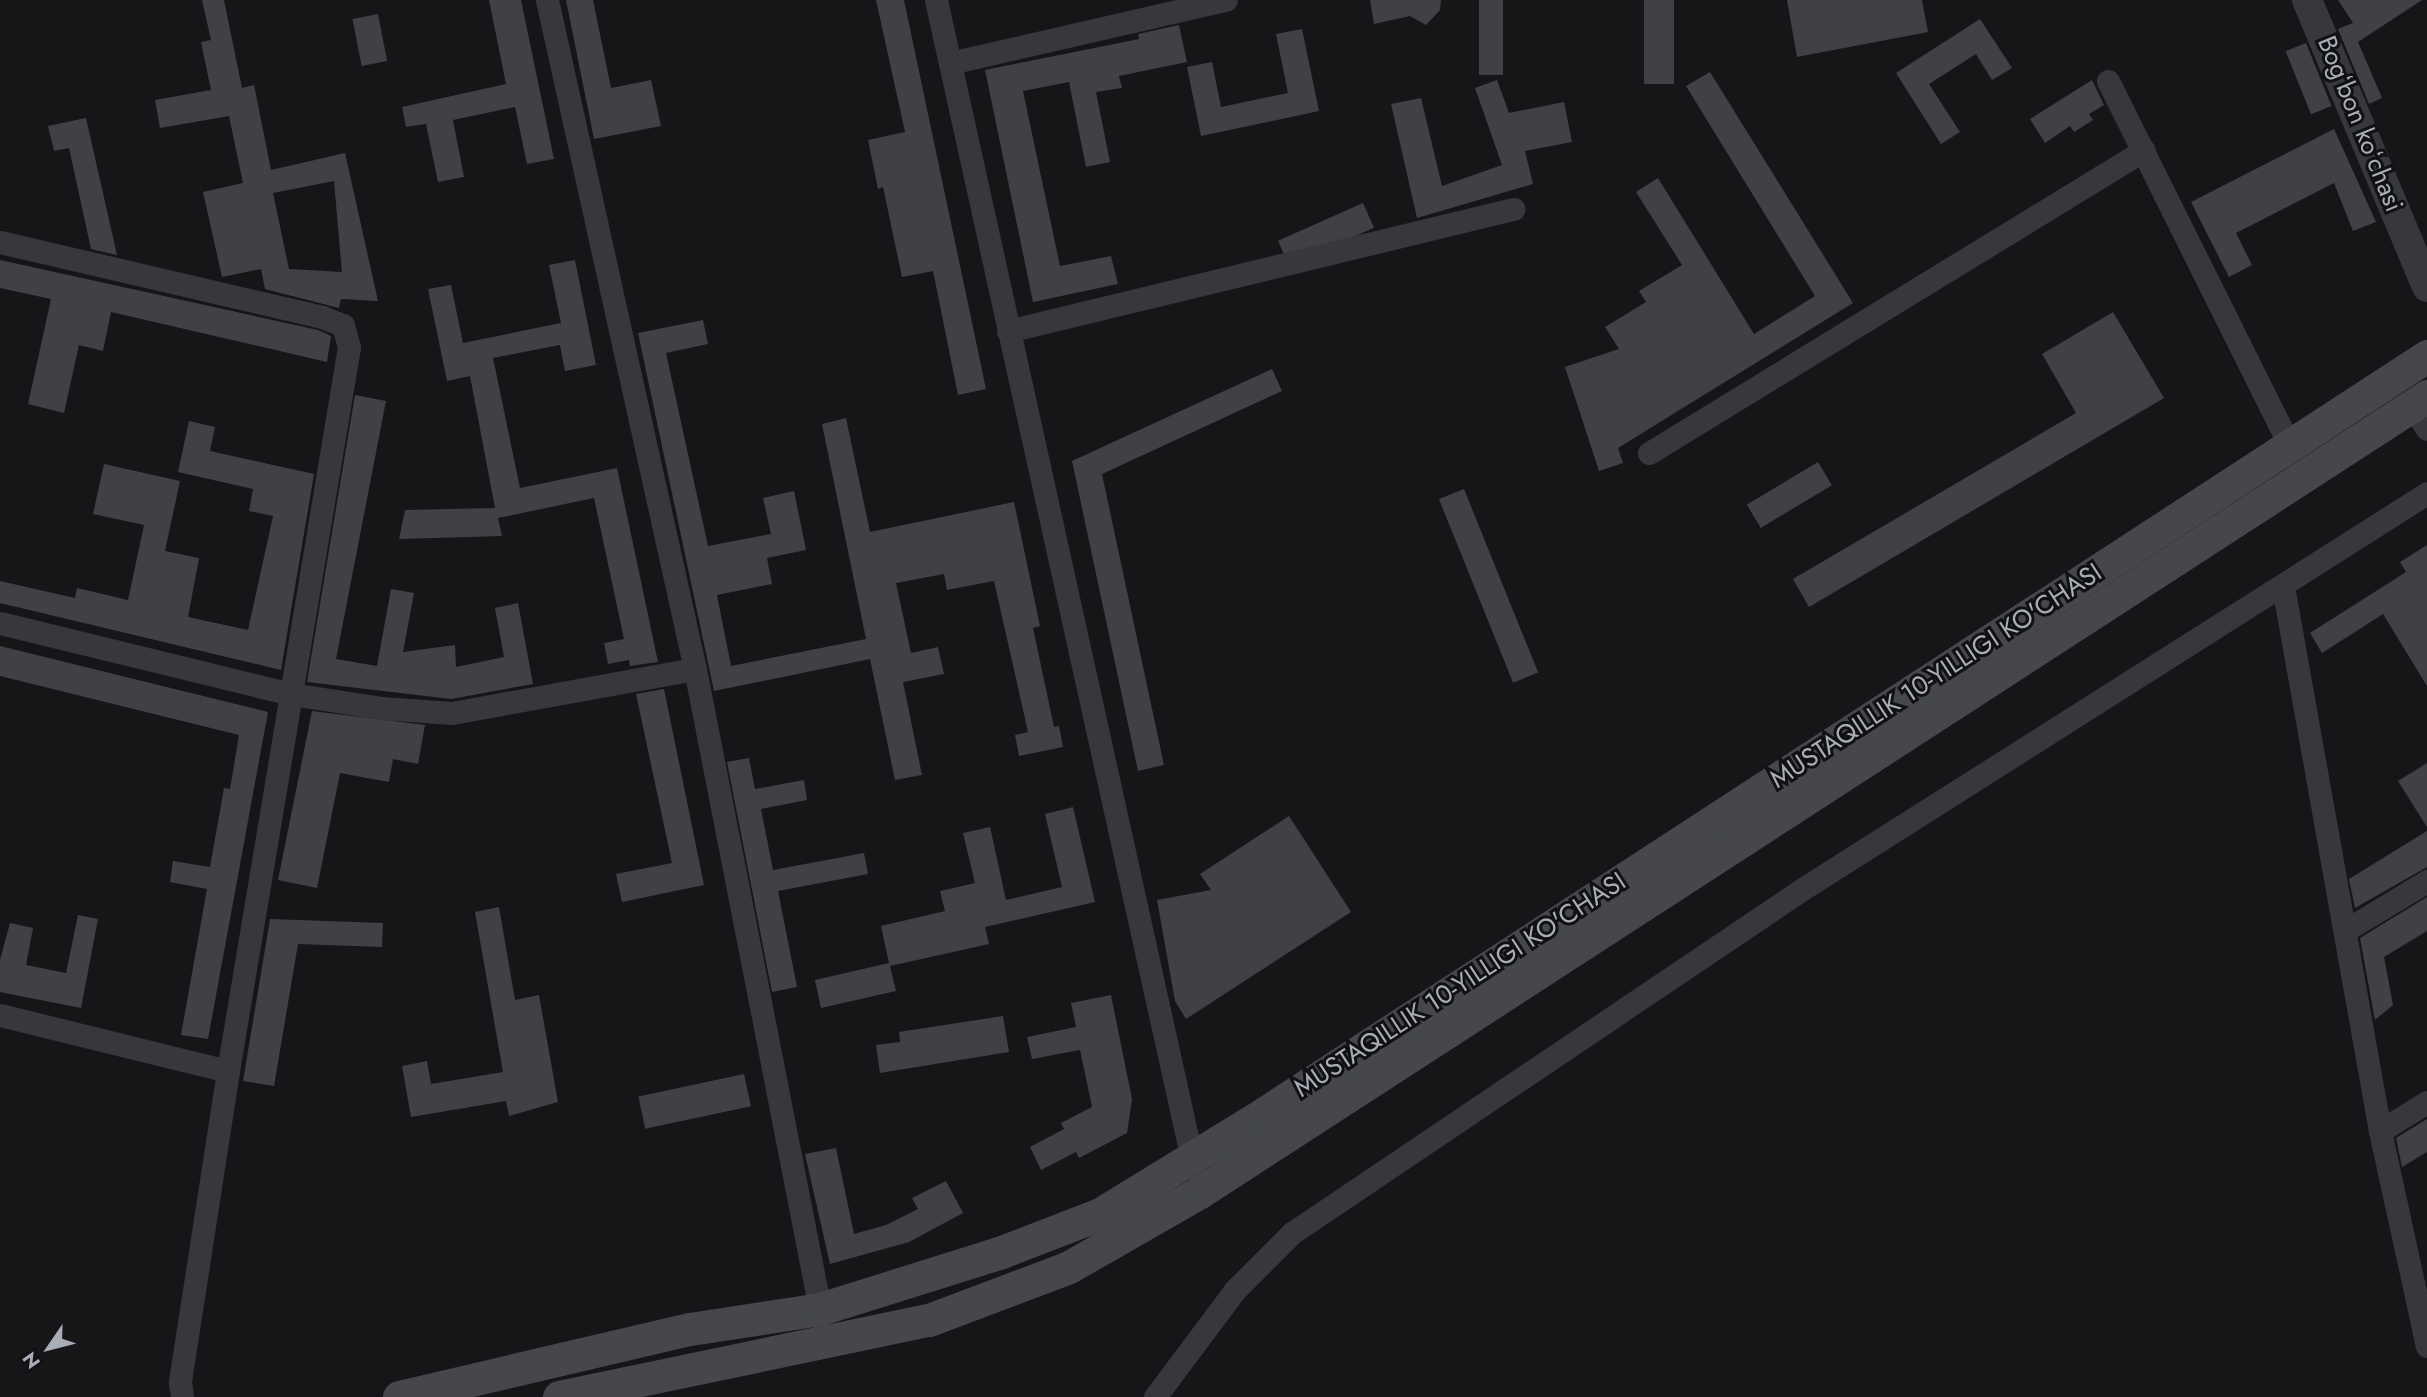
<!DOCTYPE html>
<meta charset="utf-8">
<style>
body{margin:0}
#map{position:relative;width:2427px;height:1397px;overflow:hidden;background:#161618;font-family:Jost,sans-serif}
div>[style]{position:absolute}
.building>*{inset:0;background:#404145;transform-origin:0 0}
.minor>*{height:23px;margin:-11.5px;padding:0 11.5px;transform-origin:11.5px;border-radius:11.5px;background:#37383d}
.tertiary>*{height:30px;margin:-15px;padding:0 15px;transform-origin:15px;border-radius:15px;background:#37383d}
.secondary>*{height:33px;margin:-16.5px;padding:0 16.5px;transform-origin:16.5px;border-radius:16.5px;background:#45474d}
span{translate:-50% -50%;white-space:nowrap;text-align:center;line-height:1.15;-webkit-text-stroke:6px #111113;paint-order:stroke}
.street-label{font-size:26px;color:#a8adb8}
.north{position:absolute;left:14px;top:1313px;width:70px;height:70px;-webkit-text-stroke:5px #111113;paint-order:stroke;rotate:235deg;font-size:19px;font-weight:700;line-height:28px;text-align:center;color:#a8adb8}
.north::after{content:'';display:block;margin:auto;width:24px;height:32px;background:#a8adb8;clip-path:polygon(50% 0,100% 100%,50% 72%,0 100%)}
</style>
<div id="map">
<div class="building">
<div style="clip-path:polygon(evenodd,202px 0,224px 0,242px 88px,254px 85px,271px 170px,345px 153px,378px 301px,341px 299px,339px 308px,265px 289px,261px 269px,222px 277px,203px 192px,243px 183px,229px 116px,160px 128px,155px 100px,211px 90px,201px 42px,211px 40px,202px 0,334px 181px,342px 272px,289px 269px,273px 193px,334px 181px)"></div>
<div style="clip-path:polygon(489px 0,521px 0,554px 159px,527px 164px,515px 107px,453px 120px,464px 177px,438px 182px,426px 124px,406px 127px,402px 107px,506px 84px)"></div>
<div style="clip-path:polygon(566px 0,593px 0,611px 88px,651px 80px,661px 126px,594px 139px)"></div>
<div style="clip-path:polygon(876px 0,904px 0,986px 389px,958px 395px,933px 271px,902px 277px,883px 187px,878px 189px,868px 140px,905px 132px)"></div>
<div style="clip-path:polygon(1370px 0,1441px 0,1440px 10px,1426px 25px,1410px 16px,1374px 24px)"></div>
<div style="left:1479px;top:0;width:24px;height:75px"></div>
<div style="left:1644px;top:0;width:30px;height:84px"></div>
<div style="clip-path:polygon(1787px 0,1922px 0,1928px 32px,1797px 57px)"></div>
<div style="clip-path:polygon(2338px 0,2422px 0,2358px 42px,2382px 98px,2369px 104px,2338px 29px,2353px 23px)"></div>
<div style="left:378px;top:14px;width:48px;height:26px;rotate:79deg"></div>
<div style="clip-path:polygon(1980px 19px,2012px 68px,1992px 80px,1976px 54px,1929px 84px,1960px 132px,1941px 144px,1896px 73px)"></div>
<div style="clip-path:polygon(1179px 25px,1187px 62px,1119px 76px,1122px 88px,1096px 92px,1110px 162px,1086px 167px,1069px 82px,1023px 91px,1060px 266px,1111px 256px,1118px 284px,1033px 302px,985px 70px,1139px 39px,1138px 34px)"></div>
<div style="clip-path:polygon(1302px 29px,1319px 111px,1201px 136px,1187px 67px,1212px 62px,1221px 107px,1288px 93px,1276px 34px)"></div>
<div style="left:2306px;top:43px;width:68px;height:22px;rotate:68deg"></div>
<div style="clip-path:polygon(1710px 72px,1853px 303px,1618px 448px,1623px 463px,1599px 471px,1565px 367px,1619px 349px,1605px 327px,1646px 302px,1639px 291px,1682px 265px,1636px 192px,1658px 178px,1754px 334px,1815px 296px,1686px 86px)"></div>
<div style="clip-path:polygon(1497px 80px,1509px 113px,1564px 102px,1572px 142px,1525px 151px,1533px 184px,1417px 218px,1391px 104px,1421px 98px,1442px 186px,1502px 165px,1475px 88px)"></div>
<div style="clip-path:polygon(2092px 80px,2104px 105px,2089px 114px,2093px 120px,2074px 132px,2070px 126px,2045px 143px,2030px 119px)"></div>
<div style="clip-path:polygon(86px 118px,117px 255px,91px 249px,69px 148px,54px 151px,48px 126px)"></div>
<div style="clip-path:polygon(2334px 129px,2376px 222px,2353px 231px,2334px 183px,2236px 233px,2252px 265px,2229px 277px,2191px 202px)"></div>
<div style="left:1363px;top:203px;width:27px;height:93px;rotate:66deg"></div>
<div style="clip-path:polygon(0 260px,318px 330px,331px 336px,327px 362px,111px 312px,103px 351px,79px 345px,64px 413px,28px 404px,51px 299px,0 288px)"></div>
<div style="clip-path:polygon(575px 260px,596px 365px,565px 371px,560px 345px,493px 358px,520px 488px,617px 468px,658px 662px,630px 666px,629px 660px,608px 664px,604px 643px,624px 639px,594px 498px,498px 518px,502px 536px,399px 539px,405px 510px,495px 508px,470px 376px,447px 381px,428px 289px,451px 285px,463px 343px,561px 323px,549px 265px)"></div>
<div style="clip-path:polygon(2113px 312px,2164px 398px,1809px 607px,1793px 579px,2076px 413px,2042px 354px)"></div>
<div style="clip-path:polygon(703px 320px,708px 344px,666px 353px,708px 546px,771px 534px,763px 498px,794px 491px,806px 550px,767px 558px,772px 584px,717px 595px,731px 666px,866px 639px,822px 424px,846px 418px,870px 532px,1014px 502px,1040px 626px,1033px 628px,1054px 727px,1059px 726px,1063px 747px,1019px 756px,1015px 735px,1028px 732px,994px 581px,947px 590px,944px 574px,896px 583px,911px 653px,938px 647px,944px 674px,903px 682px,922px 775px,895px 780px,870px 659px,714px 691px,638px 333px)"></div>
<div style="clip-path:polygon(1272px 369px,1282px 391px,1102px 474px,1164px 765px,1138px 771px,1072px 461px)"></div>
<div style="clip-path:polygon(355px 395px,386px 401px,336px 659px,377px 666px,391px 589px,414px 593px,403px 652px,455px 645px,456px 667px,504px 657px,495px 608px,518px 603px,533px 684px,451px 699px,307px 682px)"></div>
<div style="clip-path:polygon(189px 421px,215px 427px,210px 451px,314px 474px,281px 670px,0 603px,0 581px,75px 598px,77px 588px,128px 600px,144px 525px,93px 514px,104px 464px,180px 481px,165px 551px,199px 558px,188px 617px,248px 630px,273px 516px,249px 511px,253px 489px,178px 472px)"></div>
<div style="left:1818px;top:462px;width:27px;height:83px;rotate:59deg"></div>
<div style="left:1464px;top:489px;width:198px;height:27px;rotate:68deg"></div>
<div style="clip-path:polygon(2427px 545px,2427px 686px,2383px 614px,2322px 653px,2310px 633px,2406px 572px,2400px 562px)"></div>
<div style="clip-path:polygon(0 646px,268px 712px,208px 1039px,181px 1035px,207px 889px,170px 882px,173px 861px,210px 867px,224px 788px,230px 789px,239px 735px,0 676px)"></div>
<div style="clip-path:polygon(664px 689px,704px 885px,622px 902px,616px 874px,672px 863px,636px 694px)"></div>
<div style="clip-path:polygon(312px 711px,425px 725px,418px 764px,393px 759px,389px 782px,340px 773px,317px 888px,278px 880px)"></div>
<div style="clip-path:polygon(749px 758px,755px 789px,804px 780px,807px 800px,761px 809px,773px 870px,864px 853px,868px 874px,778px 891px,797px 987px,772px 992px,727px 762px)"></div>
<div style="clip-path:polygon(2427px 763px,2427px 827px,2398px 781px)"></div>
<div style="clip-path:polygon(1073px 807px,1095px 902px,985px 927px,989px 944px,890px 966px,896px 991px,821px 1008px,815px 980px,889px 963px,881px 926px,945px 911px,940px 891px,975px 883px,963px 833px,990px 827px,1006px 900px,1062px 887px,1045px 814px)"></div>
<div style="clip-path:polygon(1289px 816px,1351px 912px,1186px 1019px,1175px 1001px,1157px 900px,1211px 890px,1200px 874px)"></div>
<div style="clip-path:polygon(2427px 831px,2427px 867px,2355px 908px,2349px 879px)"></div>
<div style="clip-path:polygon(2427px 897px,2427px 931px,2384px 957px,2393px 1005px,2375px 1020px,2360px 938px)"></div>
<div style="clip-path:polygon(499px 907px,515px 1000px,539px 995px,558px 1102px,509px 1116px,506px 1101px,411px 1117px,402px 1066px,427px 1061px,431px 1084px,503px 1072px,475px 912px)"></div>
<div style="clip-path:polygon(78px 915px,98px 919px,81px 1008px,0 992px,0 960px,10px 923px,33px 928px,26px 965px,66px 973px)"></div>
<div style="clip-path:polygon(270px 919px,383px 923px,382px 947px,298px 944px,274px 1086px,243px 1081px)"></div>
<div style="clip-path:polygon(1111px 995px,1132px 1099px,1127px 1133px,1079px 1158px,1076px 1152px,1041px 1170px,1030px 1147px,1064px 1129px,1061px 1123px,1092px 1107px,1080px 1050px,1032px 1059px,1027px 1037px,1076px 1027px,1071px 1003px)"></div>
<div style="clip-path:polygon(1003px 1016px,1009px 1052px,880px 1073px,876px 1045px,900px 1042px,899px 1032px)"></div>
<div style="left:744px;top:1074px;width:33px;height:108px;rotate:78deg"></div>
<div style="clip-path:polygon(2427px 1119px,2427px 1152px,2402px 1167px,2396px 1138px)"></div>
<div style="clip-path:polygon(836px 1148px,854px 1234px,886px 1225px,918px 1209px,912px 1198px,946px 1181px,963px 1213px,909px 1242px,830px 1264px,805px 1154px)"></div>
</div>
<div class="minor">
<div style="left:547px;top:0;width:685px;rotate:77.53deg"></div>
<div style="left:695px;top:669px;width:652px;rotate:78.95deg"></div>
<div style="left:936px;top:0;width:1197px;rotate:77.55deg"></div>
<div style="left:950px;top:63px;width:283px;rotate:-12.9deg"></div>
<div style="left:2108px;top:81px;width:408px;rotate:63.5deg"></div>
<div style="left:0;top:242px;width:331px;rotate:13.1deg"></div>
<div style="left:322px;top:317px;width:22px;rotate:21deg"></div>
<div style="left:343px;top:325px;width:23px;rotate:75deg"></div>
<div style="left:349px;top:347px;width:734px;rotate:99.49deg"></div>
<div style="left:228px;top:1071px;width:315px;rotate:98.8deg"></div>
<div style="left:180px;top:1382px;width:15px;rotate:82deg"></div>
<div style="left:1008px;top:331px;width:520px;rotate:-13.58deg"></div>
<div style="left:2412px;top:406px;width:27px;rotate:57deg"></div>
<div style="left:1649px;top:453px;width:580px;rotate:-31.47deg"></div>
<div style="left:2283px;top:586px;width:554px;rotate:79.91deg"></div>
<div style="left:2380px;top:1131px;width:220px;rotate:77.7deg"></div>
<div style="left:0;top:623px;width:300px;rotate:13.7deg"></div>
<div style="left:291px;top:694px;width:91px;rotate:8.8deg"></div>
<div style="left:381px;top:708px;width:71px;rotate:4deg"></div>
<div style="left:452px;top:713px;width:247px;rotate:-10.3deg"></div>
<div style="left:2346px;top:930px;width:95px;rotate:-31.2deg"></div>
<div style="left:0;top:1015px;width:235px;rotate:13.8deg"></div>
<div style="left:2380px;top:1131px;width:55px;rotate:-31.7deg"></div>
<div style="left:1155px;top:1397px;width:134px;rotate:-53.2deg"></div>
<div style="left:1235px;top:1290px;width:81px;rotate:-45deg"></div>
<div style="left:1292px;top:1233px;width:614px;rotate:-33.97deg"></div>
<div style="left:1801px;top:890px;width:741px;rotate:-32.38deg"></div>
</div>
<div class="tertiary">
<div style="left:2307px;top:0;width:311px;rotate:67.3deg"></div>
</div>
<div class="secondary">
<div style="left:399px;top:1397px;width:299px;rotate:-13.2deg"></div>
<div style="left:690px;top:1329px;width:132px;rotate:-8.7deg"></div>
<div style="left:820px;top:1309px;width:188px;rotate:-17.4deg"></div>
<div style="left:999px;top:1253px;width:108px;rotate:-21.1deg"></div>
<div style="left:1100px;top:1214px;width:191px;rotate:-31.5deg"></div>
<div style="left:1263px;top:1114px;width:1389px;rotate:-33.07deg"></div>
<div style="left:559px;top:1397px;width:378px;rotate:-11.8deg"></div>
<div style="left:929px;top:1320px;width:150px;rotate:-20.7deg"></div>
<div style="left:1069px;top:1267px;width:151px;rotate:-29.8deg"></div>
<div style="left:1200px;top:1192px;width:1463px;rotate:-32.97deg"></div>
</div>
<div class="street-label">
<span style="left:2360px;top:124px;rotate:68deg">Bogʻbon koʻchasi</span>
<span style="left:1936px;top:676px;rotate:-33deg">MUSTAQILLIK 10-YILLIGI KO'CHASI</span>
<span style="left:1460px;top:985px;rotate:-33deg">MUSTAQILLIK 10-YILLIGI KO'CHASI</span>
</div>
<div class="north">N</div>
</div>
